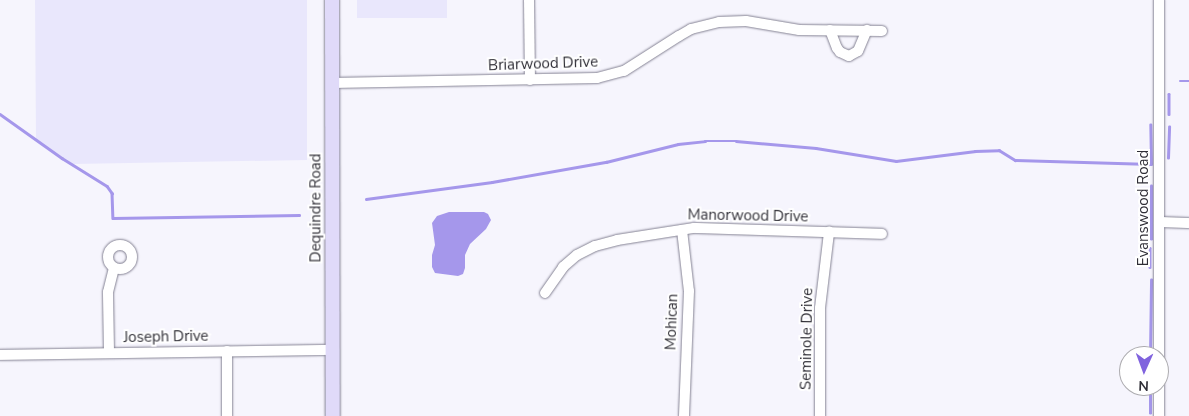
<!DOCTYPE html>
<style>
body{margin:0}
#map{position:relative;width:1189px;height:416px;overflow:hidden;background:#f6f5fd;font-family:"Nunito Sans",sans-serif}
div>[style]{position:absolute}
.built>*{inset:0;background:#e9e7fc;transform-origin:0 0}
.water>*{inset:0;background:#a597eb}
.stream>*{height:2.5px;margin:-1.25px;padding:0 1.25px;transform-origin:1.25px;border-radius:1.25px;background:#a597eb}
.roads{filter:drop-shadow(0 0 1px #858394) drop-shadow(0 0 1px #858394)}
.minor>*{height:10px;margin:-5px;padding:0 5px;transform-origin:5px;border-radius:5px;background:#fff}
.minor>.ring{margin:-5px;padding:0;box-sizing:content-box;background:none;border:10px solid #fff;border-radius:50%}
.secondary>*{height:14px;margin:-7px;padding:0 7px;transform-origin:7px;border-radius:7px;background:#e0daf9}
span{translate:-50% -50%;white-space:nowrap;text-align:center;line-height:1.15;-webkit-text-stroke:4px #fff;paint-order:stroke}
.street-label{font-size:15px;color:#2f2e36}
.north{position:absolute;left:1119px;top:346px;width:50px;height:50px;box-sizing:border-box;background:#fff;border:1px solid #acabaf;border-radius:50%;rotate:182deg;font-size:14px;font-weight:700;line-height:20px;text-align:center;color:#2f2e36}
.north::after{content:'';display:block;margin:auto;width:18px;height:22px;background:#8063de;clip-path:polygon(50% 0,100% 100%,50% 72%,0 100%)}
</style>
<div id="map">
<div class="built">
<div style="clip-path:polygon(35px 0,307px 0,307px 160px,73px 164px,36px 139px)"></div>
<div style="left:357px;top:0;width:90px;height:18px"></div>
</div>
<div class="water">
<div style="clip-path:polygon(449px 212px,484px 212px,488px 214px,491px 220px,486px 229px,470px 244px,465px 255px,465px 268px,463px 274px,458px 276px,435px 273px,432px 267px,432px 255px,435px 245px,432px 223px,437px 216px)"></div>
</div>
<div class="stream">
<div style="left:1180px;top:81px;width:9px"></div>
<div style="left:1169px;top:94px;width:20px;rotate:90deg"></div>
<div style="left:0;top:114px;width:76px;rotate:35.4deg"></div>
<div style="left:62px;top:158px;width:53px;rotate:31.9deg"></div>
<div style="left:107px;top:186px;width:9px;rotate:54deg"></div>
<div style="left:112px;top:193px;width:25px;rotate:88deg"></div>
<div style="left:113px;top:218px;width:186px;rotate:-0.9deg"></div>
<div style="left:1168px;top:158px;width:31px;rotate:-88deg"></div>
<div style="left:366px;top:199px;width:127px;rotate:-7.7deg"></div>
<div style="left:492px;top:182px;width:116px;rotate:-10deg"></div>
<div style="left:606px;top:162px;width:74px;rotate:-14deg"></div>
<div style="left:678px;top:144px;width:27px;rotate:-6deg"></div>
<div style="left:705px;top:141px;width:31px"></div>
<div style="left:736px;top:141px;width:80px;rotate:5deg"></div>
<div style="left:816px;top:148px;width:81px;rotate:9.2deg"></div>
<div style="left:896px;top:161px;width:80px;rotate:-7.2deg"></div>
<div style="left:975px;top:151px;width:24px;rotate:-2deg"></div>
<div style="left:999px;top:150px;width:19px;rotate:32deg"></div>
<div style="left:1015px;top:160px;width:136px;rotate:1.7deg"></div>
<div style="left:1151px;top:164px;width:39px;rotate:-91deg"></div>
<div style="left:1151px;top:239px;width:53px;rotate:-90deg"></div>
<div style="left:1150px;top:248px;width:19px;rotate:90deg"></div>
<div style="left:1150px;top:356px;width:76px;rotate:-89.2deg"></div>
<div style="left:1150px;top:413px;width:27px;rotate:-90deg"></div>
</div>
<div class="roads">
<div class="minor">
<div style="left:529px;top:0;width:80px;rotate:89.3deg"></div>
<div style="left:830px;top:30px;width:19px;rotate:69deg"></div>
<div style="left:837px;top:48px;width:5px;rotate:53deg"></div>
<div style="left:840px;top:52px;width:10px;rotate:24deg"></div>
<div style="left:849px;top:56px;width:10px;rotate:-29deg"></div>
<div style="left:858px;top:51px;width:23px;rotate:-67deg"></div>
<div style="left:332px;top:83px;width:265px;rotate:-1.1deg"></div>
<div style="left:597px;top:78px;width:28px;rotate:-15deg"></div>
<div style="left:624px;top:71px;width:65px;rotate:-32.5deg"></div>
<div style="left:679px;top:36px;width:14px;rotate:-30deg"></div>
<div style="left:691px;top:29px;width:29px;rotate:-14deg"></div>
<div style="left:719px;top:22px;width:27px;rotate:-2deg"></div>
<div style="left:746px;top:21px;width:54px;rotate:9.6deg"></div>
<div style="left:799px;top:30px;width:83px;rotate:0.7deg"></div>
<div style="left:1159px;top:222px;width:30px;rotate:2deg"></div>
<div style="left:682px;top:230px;width:61px;rotate:83.5deg"></div>
<div style="left:689px;top:291px;width:125px;rotate:92.3deg"></div>
<div class="ring" style="left:108px;top:245px;width:14px;height:14px"></div>
<div style="left:545px;top:293px;width:32px;rotate:-55deg"></div>
<div style="left:563px;top:267px;width:18px;rotate:-41deg"></div>
<div style="left:577px;top:255px;width:20px;rotate:-27deg"></div>
<div style="left:595px;top:246px;width:23px;rotate:-15deg"></div>
<div style="left:617px;top:240px;width:78px;rotate:-8.9deg"></div>
<div style="left:694px;top:228px;width:188px;rotate:1.8deg"></div>
<div style="left:227px;top:351px;width:65px;rotate:90deg"></div>
<div style="left:109px;top:352px;width:60px;rotate:-91deg"></div>
<div style="left:108px;top:292px;width:25px;rotate:-76deg"></div>
<div style="left:0;top:355px;width:333px;rotate:-0.9deg"></div>
<div style="left:820px;top:416px;width:108px;rotate:-90deg"></div>
<div style="left:820px;top:308px;width:77px;rotate:-83.2deg"></div>
<div style="left:1159px;top:416px;width:416px;rotate:-90deg"></div>
</div>
<div class="secondary">
<div style="left:332px;top:0;width:416px;rotate:89.9deg"></div>
</div>
</div>
<div class="street-label">
<span style="left:543px;top:64px;rotate:-2deg">Briarwood Drive</span>
<span style="left:316px;top:208px;rotate:-90deg">Dequindre Road</span>
<span style="left:1144px;top:208px;rotate:-90deg">Evanswood Road</span>
<span style="left:748px;top:216px;rotate:1deg">Manorwood Drive</span>
<span style="left:672px;top:322px;rotate:-88deg">Mohican</span>
<span style="left:166px;top:337px;rotate:-1deg">Joseph Drive</span>
<span style="left:807px;top:339px;rotate:-89deg">Seminole Drive</span>
</div>
<div class="north">N</div>
</div>
